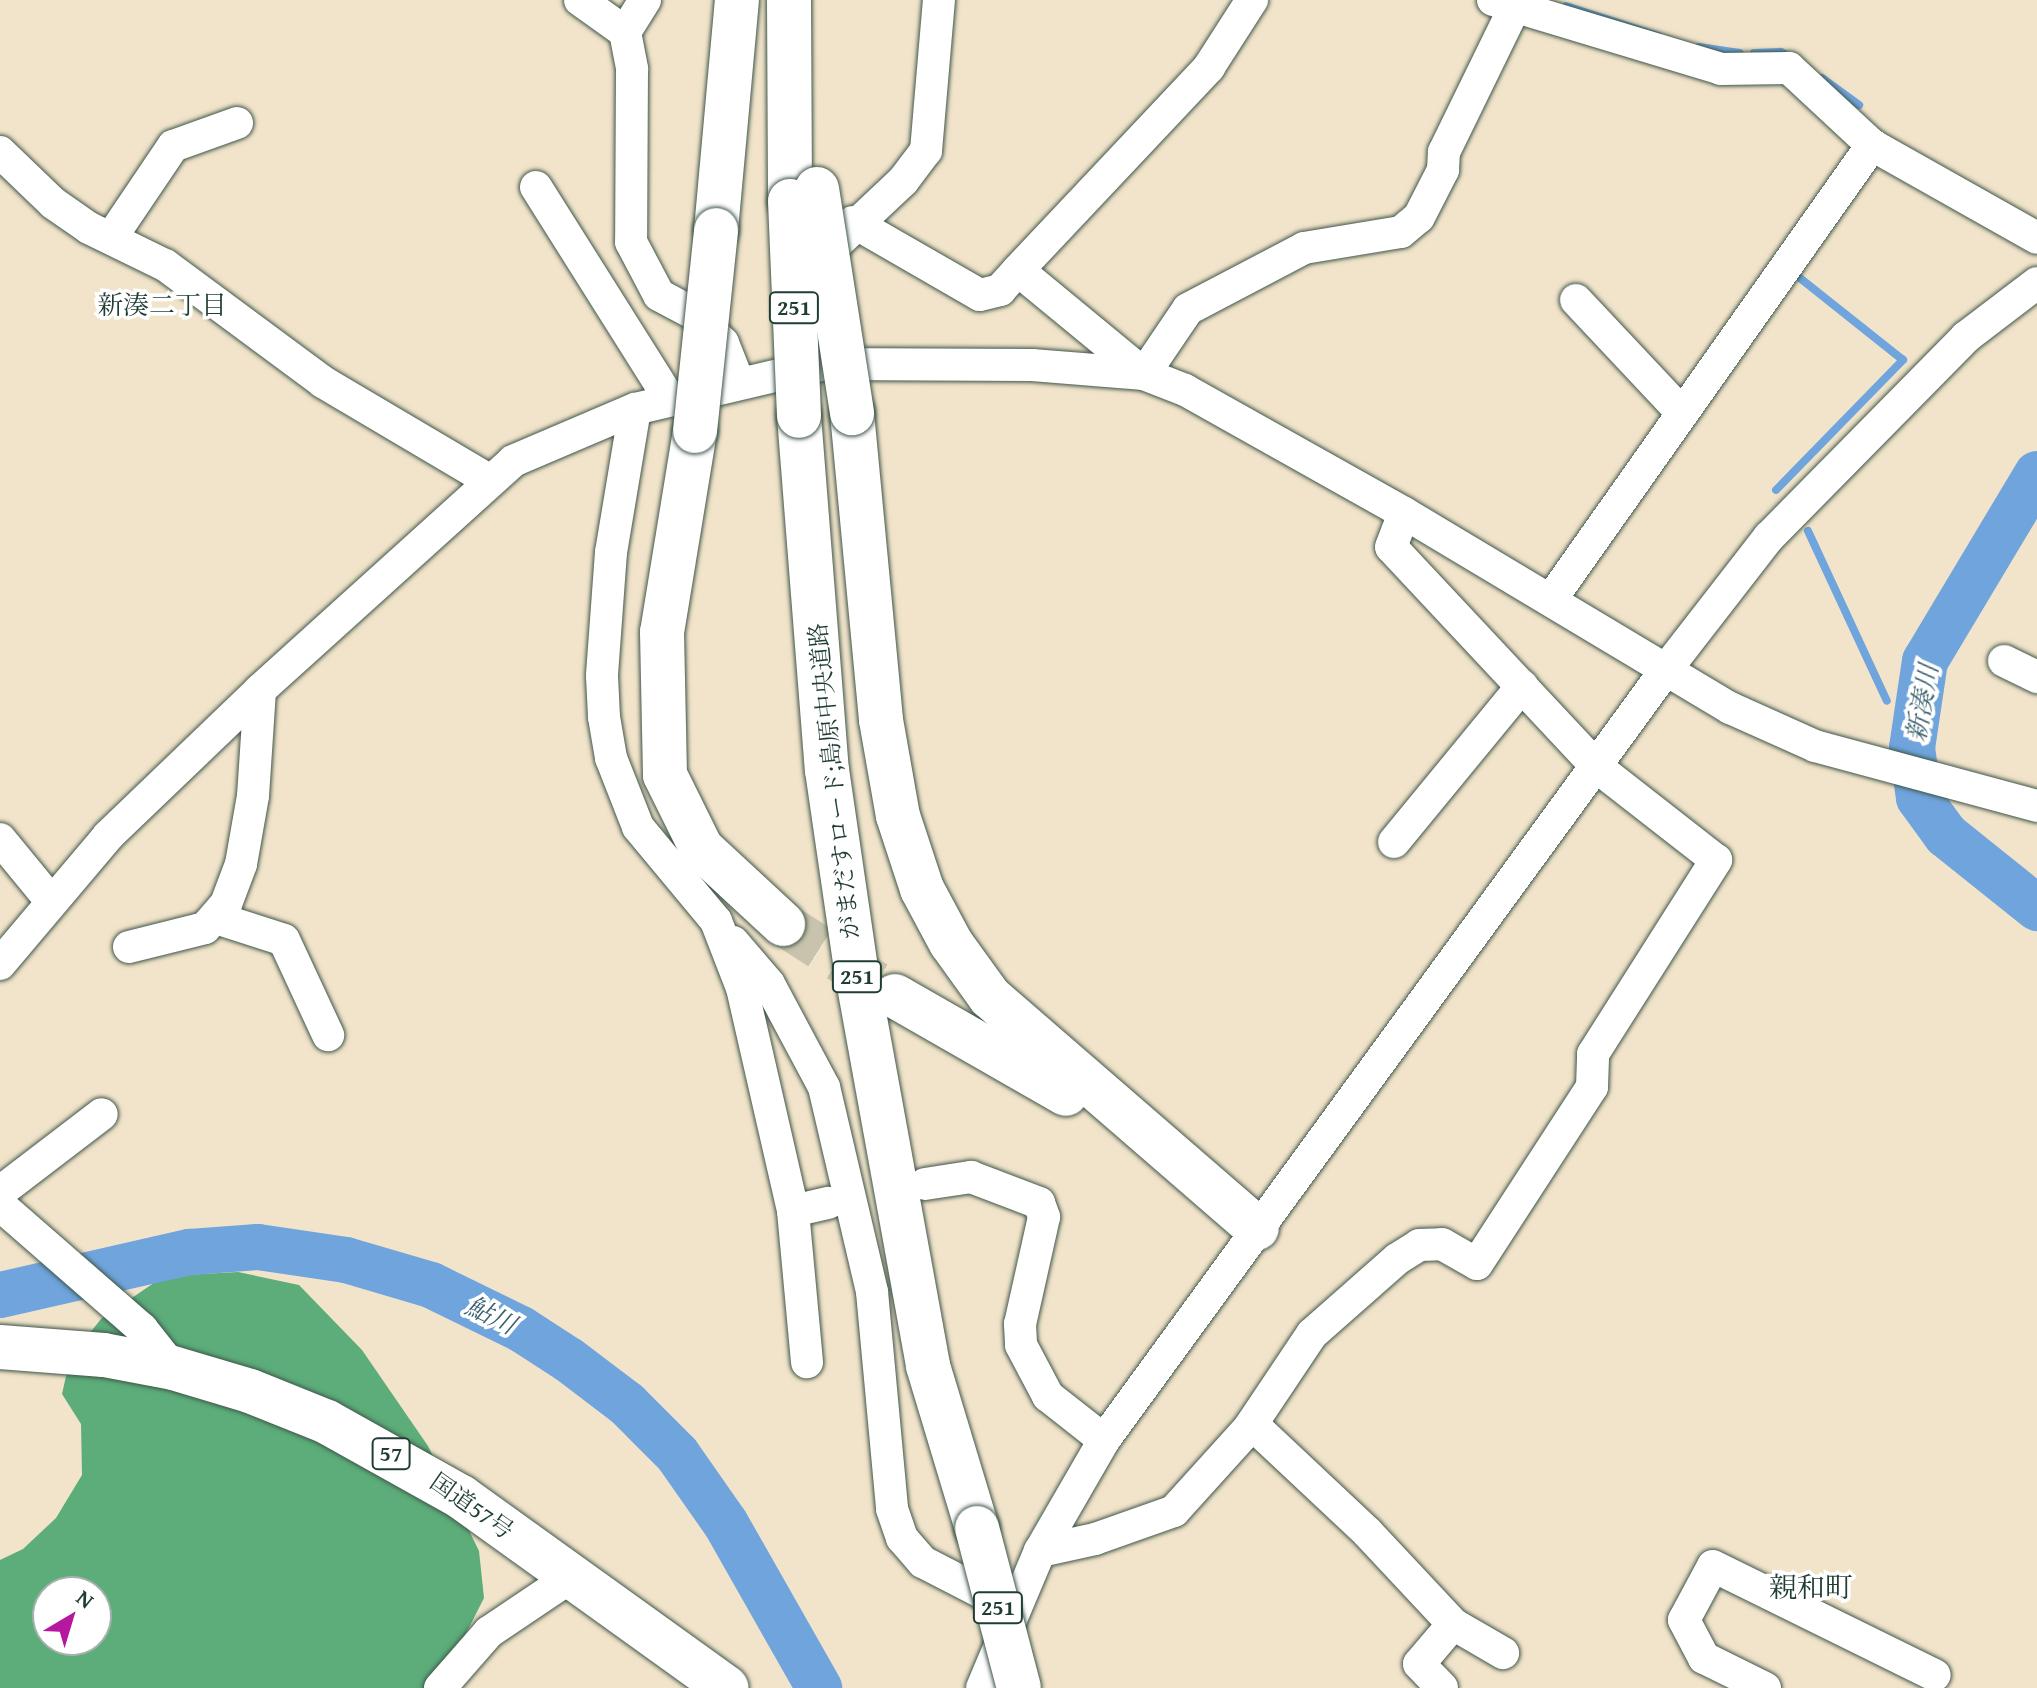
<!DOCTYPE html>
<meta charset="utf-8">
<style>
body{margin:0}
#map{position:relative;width:2037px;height:1688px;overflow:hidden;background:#f2e4ca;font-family:"Gentium Book Plus","Noto Serif JP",serif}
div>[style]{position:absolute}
.forest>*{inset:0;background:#5cad79}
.stream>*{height:8px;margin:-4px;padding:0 4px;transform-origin:4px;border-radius:4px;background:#6fa4dc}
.river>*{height:46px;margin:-23px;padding:0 23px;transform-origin:23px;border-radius:23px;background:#6fa4dc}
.highway-tunnel>*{height:44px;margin-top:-22px;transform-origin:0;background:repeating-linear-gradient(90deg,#c8c3ac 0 44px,transparent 0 66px)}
.roads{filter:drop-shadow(0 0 2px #3f564a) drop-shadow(0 0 2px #3f564a)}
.minor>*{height:32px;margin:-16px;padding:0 16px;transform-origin:16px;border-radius:16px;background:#fff}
.highway>*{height:44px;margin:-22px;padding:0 22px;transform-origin:22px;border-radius:22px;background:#fff}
.bridges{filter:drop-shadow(0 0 2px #3f564a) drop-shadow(0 0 2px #3f564a)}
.highway-bridge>*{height:44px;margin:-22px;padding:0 22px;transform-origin:22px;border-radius:22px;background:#fff}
span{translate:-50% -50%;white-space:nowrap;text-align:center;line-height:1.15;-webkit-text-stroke:7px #fff;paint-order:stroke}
.shield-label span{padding:2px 6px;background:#fff;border:2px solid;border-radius:6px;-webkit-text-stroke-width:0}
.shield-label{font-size:22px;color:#1f3d34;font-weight:700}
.street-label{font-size:24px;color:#1f3d34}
.neighbourhood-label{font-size:26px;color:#1f3d34}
.water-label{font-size:26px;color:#3b616f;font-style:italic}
.quarter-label{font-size:28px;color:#1f3d34}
.north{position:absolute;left:32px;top:1576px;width:80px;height:80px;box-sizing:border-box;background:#fff;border:2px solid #a5b1ae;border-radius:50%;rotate:38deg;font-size:22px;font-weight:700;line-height:32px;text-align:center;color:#1f3d34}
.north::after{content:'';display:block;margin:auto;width:28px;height:36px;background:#b5179e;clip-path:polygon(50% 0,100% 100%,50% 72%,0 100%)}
</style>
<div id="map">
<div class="forest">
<div style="clip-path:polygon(evenodd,238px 1272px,299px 1285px,362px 1350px,428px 1446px,479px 1551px,484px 1598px,448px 1669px,445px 1688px,0 1688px,0 1560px,23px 1549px,56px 1518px,82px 1475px,81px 1424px,62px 1394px,70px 1358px,101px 1319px,164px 1276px,238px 1272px,48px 1592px,96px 1592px,96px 1640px,48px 1640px,48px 1592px)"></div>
</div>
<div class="stream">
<div style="left:1566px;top:6px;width:97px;rotate:18.1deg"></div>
<div style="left:1699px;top:47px;width:41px;rotate:8.3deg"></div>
<div style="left:1754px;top:53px;width:27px;rotate:-2deg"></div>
<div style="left:1781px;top:52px;width:11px;rotate:27deg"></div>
<div style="left:1822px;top:78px;width:46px;rotate:36.1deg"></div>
<div style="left:1776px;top:490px;width:182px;rotate:-45.7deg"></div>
<div style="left:1903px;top:360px;width:132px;rotate:-141.5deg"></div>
<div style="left:1808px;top:531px;width:187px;rotate:65.1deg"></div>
<div style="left:1905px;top:736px;width:14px;rotate:60deg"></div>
</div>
<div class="river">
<div style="left:2037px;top:474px;width:218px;rotate:120.9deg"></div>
<div style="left:1925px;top:661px;width:88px;rotate:98.5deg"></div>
<div style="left:1912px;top:748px;width:50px;rotate:82deg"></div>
<div style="left:1919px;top:798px;width:46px;rotate:53.9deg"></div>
<div style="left:1946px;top:835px;width:117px;rotate:38.7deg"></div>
<div style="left:0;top:1295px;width:195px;rotate:-12.8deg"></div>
<div style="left:190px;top:1252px;width:68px;rotate:-4.2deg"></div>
<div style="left:258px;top:1247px;width:89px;rotate:8.4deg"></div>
<div style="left:346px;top:1260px;width:89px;rotate:16.4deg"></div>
<div style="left:431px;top:1285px;width:100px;rotate:26.1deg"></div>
<div style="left:521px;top:1329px;width:57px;rotate:32.9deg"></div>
<div style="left:569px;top:1360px;width:73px;rotate:37.2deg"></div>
<div style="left:627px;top:1404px;width:71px;rotate:45deg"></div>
<div style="left:677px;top:1454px;width:85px;rotate:55deg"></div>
<div style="left:726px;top:1524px;width:189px;rotate:60.4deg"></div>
</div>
<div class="highway-tunnel">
<div style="left:783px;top:924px;width:119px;rotate:32.6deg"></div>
</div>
<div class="roads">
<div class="minor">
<div style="left:580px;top:0;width:55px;rotate:35.4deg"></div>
<div style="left:645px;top:0;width:38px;rotate:122deg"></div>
<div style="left:625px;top:32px;width:38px;rotate:79deg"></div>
<div style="left:632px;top:69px;width:173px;rotate:90.3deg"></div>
<div style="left:631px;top:242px;width:60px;rotate:62.2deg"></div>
<div style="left:659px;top:295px;width:40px;rotate:28deg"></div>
<div style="left:694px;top:314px;width:41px;rotate:45deg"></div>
<div style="left:723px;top:343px;width:41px;rotate:68.5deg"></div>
<div style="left:1493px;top:0;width:238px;rotate:16.8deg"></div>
<div style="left:1721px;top:69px;width:68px;rotate:-0.8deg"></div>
<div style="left:1789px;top:68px;width:113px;rotate:42.9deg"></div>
<div style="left:1872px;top:145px;width:189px;rotate:29.4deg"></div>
<div style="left:0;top:152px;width:74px;rotate:43.9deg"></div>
<div style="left:53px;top:203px;width:44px;rotate:34.8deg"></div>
<div style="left:89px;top:228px;width:85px;rotate:26deg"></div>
<div style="left:165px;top:265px;width:197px;rotate:36.5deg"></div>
<div style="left:323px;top:382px;width:193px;rotate:30.6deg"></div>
<div style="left:536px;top:187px;width:252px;rotate:57.8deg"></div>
<div style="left:853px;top:222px;width:146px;rotate:29.9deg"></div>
<div style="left:980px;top:295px;width:21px;rotate:-14deg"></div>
<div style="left:1000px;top:290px;width:27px;rotate:-48deg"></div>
<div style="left:111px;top:238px;width:111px;rotate:-56deg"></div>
<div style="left:173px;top:146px;width:68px;rotate:-19.8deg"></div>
<div style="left:818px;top:261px;width:117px;rotate:-43.3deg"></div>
<div style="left:903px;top:181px;width:38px;rotate:-53deg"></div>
<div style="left:926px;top:151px;width:152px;rotate:-85.1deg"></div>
<div style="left:1576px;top:300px;width:155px;rotate:46.8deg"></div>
<div style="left:1144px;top:374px;width:78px;rotate:-55.9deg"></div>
<div style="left:1188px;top:309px;width:131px;rotate:-27.7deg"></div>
<div style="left:1304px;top:248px;width:98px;rotate:-9.4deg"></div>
<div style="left:1401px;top:232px;width:23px;rotate:-40deg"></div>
<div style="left:1419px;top:217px;width:53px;rotate:-62.9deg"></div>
<div style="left:1443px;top:170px;width:18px;rotate:-87deg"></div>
<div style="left:1444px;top:152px;width:169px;rotate:-64deg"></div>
<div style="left:1144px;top:374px;width:163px;rotate:-140.5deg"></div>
<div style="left:1018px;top:270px;width:279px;rotate:-46.7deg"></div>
<div style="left:1209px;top:67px;width:80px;rotate:-57.3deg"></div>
<div style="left:635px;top:409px;width:145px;rotate:99.5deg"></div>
<div style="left:611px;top:552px;width:124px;rotate:94.2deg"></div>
<div style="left:602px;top:676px;width:41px;rotate:87.2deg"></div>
<div style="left:604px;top:717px;width:42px;rotate:80.3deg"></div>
<div style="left:611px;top:758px;width:74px;rotate:68.6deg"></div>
<div style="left:638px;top:827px;width:122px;rotate:50.3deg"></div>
<div style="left:716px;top:921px;width:72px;rotate:68.8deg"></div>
<div style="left:742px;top:988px;width:229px;rotate:77.1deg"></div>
<div style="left:793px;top:1211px;width:152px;rotate:84.7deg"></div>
<div style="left:1552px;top:598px;width:555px;rotate:-54.76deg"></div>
<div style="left:2004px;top:661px;width:37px;rotate:26deg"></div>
<div style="left:0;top:839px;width:80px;rotate:50.6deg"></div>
<div style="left:1394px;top:842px;width:202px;rotate:-50.6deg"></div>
<div style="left:216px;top:918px;width:71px;rotate:17.9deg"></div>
<div style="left:284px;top:940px;width:105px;rotate:65.1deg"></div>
<div style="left:733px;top:942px;width:55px;rotate:49.4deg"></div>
<div style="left:769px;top:984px;width:117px;rotate:61.9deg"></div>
<div style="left:824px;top:1087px;width:211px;rotate:76.8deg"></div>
<div style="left:872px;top:1292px;width:218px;rotate:84.7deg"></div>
<div style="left:892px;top:1509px;width:31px;rotate:71deg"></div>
<div style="left:902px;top:1538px;width:32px;rotate:49deg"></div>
<div style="left:923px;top:1562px;width:98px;rotate:27.3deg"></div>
<div style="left:129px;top:947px;width:78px;rotate:-14deg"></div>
<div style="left:205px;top:928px;width:32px;rotate:-49deg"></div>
<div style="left:226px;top:904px;width:43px;rotate:-69.4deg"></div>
<div style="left:241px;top:864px;width:69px;rotate:-80deg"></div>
<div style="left:253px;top:796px;width:106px;rotate:-86.2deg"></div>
<div style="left:0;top:964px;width:167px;rotate:-49.8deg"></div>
<div style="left:108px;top:836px;width:211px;rotate:-43.8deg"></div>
<div style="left:260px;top:690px;width:341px;rotate:-42.1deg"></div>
<div style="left:513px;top:461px;width:133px;rotate:-23.1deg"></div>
<div style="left:635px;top:409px;width:196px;rotate:-13.3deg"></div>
<div style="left:826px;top:364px;width:206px;rotate:0.3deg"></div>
<div style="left:1032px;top:365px;width:112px;rotate:4.6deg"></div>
<div style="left:1144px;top:374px;width:44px;rotate:21.3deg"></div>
<div style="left:1185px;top:390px;width:251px;rotate:29.3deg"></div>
<div style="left:1404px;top:513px;width:380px;rotate:30.9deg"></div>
<div style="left:1730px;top:708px;width:93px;rotate:24.1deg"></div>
<div style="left:1815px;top:746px;width:230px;rotate:15.1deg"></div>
<div style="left:925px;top:1184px;width:47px;rotate:-8.7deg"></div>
<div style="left:971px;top:1177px;width:73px;rotate:20.9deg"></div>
<div style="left:1039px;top:1203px;width:15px;rotate:70deg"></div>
<div style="left:1044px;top:1217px;width:110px;rotate:102.6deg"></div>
<div style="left:1020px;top:1324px;width:21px;rotate:87deg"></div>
<div style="left:1021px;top:1345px;width:58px;rotate:62.1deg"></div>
<div style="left:1048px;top:1396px;width:71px;rotate:38.2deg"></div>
<div style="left:0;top:1192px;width:128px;rotate:-37.4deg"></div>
<div style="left:0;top:1205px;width:189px;rotate:41.1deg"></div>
<div style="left:142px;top:1329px;width:50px;rotate:51.5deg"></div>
<div style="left:793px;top:1211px;width:36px;rotate:-13deg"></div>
<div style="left:1252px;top:1424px;width:158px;rotate:43.2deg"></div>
<div style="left:1367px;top:1532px;width:126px;rotate:46.9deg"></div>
<div style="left:1453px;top:1624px;width:52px;rotate:130.4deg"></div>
<div style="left:1419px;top:1664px;width:33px;rotate:46deg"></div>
<div style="left:1040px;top:1551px;width:56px;rotate:-12.3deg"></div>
<div style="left:1095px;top:1539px;width:84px;rotate:-19.5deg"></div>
<div style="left:1174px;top:1511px;width:112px;rotate:-47.9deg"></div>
<div style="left:1249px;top:1428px;width:113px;rotate:-56.2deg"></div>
<div style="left:1312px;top:1334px;width:113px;rotate:-41.4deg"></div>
<div style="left:1397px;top:1259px;width:26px;rotate:-32deg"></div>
<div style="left:1419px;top:1245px;width:23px;rotate:-2deg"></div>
<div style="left:1442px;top:1244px;width:40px;rotate:29.7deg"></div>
<div style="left:1477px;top:1264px;width:211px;rotate:-57deg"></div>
<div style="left:1592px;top:1087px;width:33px;rotate:-88deg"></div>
<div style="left:1593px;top:1054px;width:230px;rotate:-57.6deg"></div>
<div style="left:1716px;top:860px;width:151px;rotate:-142deg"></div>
<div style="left:1597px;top:767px;width:301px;rotate:-133.1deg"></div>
<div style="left:1391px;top:547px;width:36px;rotate:-69deg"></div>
<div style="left:1453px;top:1624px;width:58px;rotate:30.1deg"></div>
<div style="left:440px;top:1688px;width:74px;rotate:-48.8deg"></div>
<div style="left:489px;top:1632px;width:99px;rotate:-33.9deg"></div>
<div style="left:982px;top:1688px;width:149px;rotate:-67.1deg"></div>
<div style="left:1040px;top:1551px;width:128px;rotate:-60deg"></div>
<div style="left:1104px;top:1440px;width:952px;rotate:-53.89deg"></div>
<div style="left:1665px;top:671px;width:170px;rotate:-52.2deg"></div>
<div style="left:1769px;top:537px;width:281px;rotate:-45.4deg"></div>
<div style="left:1966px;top:337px;width:89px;rotate:-37.3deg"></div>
<div style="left:1765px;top:1688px;width:68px;rotate:-153.8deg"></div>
<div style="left:1704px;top:1658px;width:43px;rotate:-117.8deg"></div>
<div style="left:1684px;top:1620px;width:61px;rotate:-61.8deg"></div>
<div style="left:1713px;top:1566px;width:247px;rotate:26.2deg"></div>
</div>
<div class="highway">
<div style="left:789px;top:0;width:201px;rotate:89.7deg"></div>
<div style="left:716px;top:230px;width:231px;rotate:-84.8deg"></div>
<div style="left:852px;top:413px;width:308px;rotate:84.6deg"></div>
<div style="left:881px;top:720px;width:97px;rotate:80deg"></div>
<div style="left:898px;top:816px;width:77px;rotate:71.8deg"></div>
<div style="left:922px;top:889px;width:61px;rotate:61.8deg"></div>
<div style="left:951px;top:943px;width:67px;rotate:54.2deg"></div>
<div style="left:990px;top:997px;width:353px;rotate:40.9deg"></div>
<div style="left:799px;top:416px;width:355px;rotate:85.5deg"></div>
<div style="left:827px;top:770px;width:201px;rotate:81.7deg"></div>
<div style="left:856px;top:969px;width:403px;rotate:79.7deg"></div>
<div style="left:928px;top:1366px;width:169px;rotate:73.2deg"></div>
<div style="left:695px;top:431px;width:204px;rotate:99.3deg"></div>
<div style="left:662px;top:632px;width:143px;rotate:88.8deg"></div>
<div style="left:665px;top:775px;width:81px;rotate:63.7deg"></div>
<div style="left:701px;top:848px;width:112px;rotate:42.8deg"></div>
<div style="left:895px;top:996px;width:197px;rotate:29.8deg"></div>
<div style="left:0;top:1347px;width:104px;rotate:4.4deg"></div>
<div style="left:104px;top:1355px;width:70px;rotate:10.7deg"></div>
<div style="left:173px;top:1368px;width:80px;rotate:16.6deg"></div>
<div style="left:250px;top:1391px;width:83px;rotate:21.9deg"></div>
<div style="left:327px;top:1422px;width:154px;rotate:29.2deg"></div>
<div style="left:461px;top:1497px;width:327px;rotate:35.7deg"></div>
</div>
</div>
<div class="bridges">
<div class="highway-bridge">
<div style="left:817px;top:189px;width:227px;rotate:81.1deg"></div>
<div style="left:790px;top:201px;width:215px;rotate:87.6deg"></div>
<div style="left:695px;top:431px;width:202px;rotate:-84deg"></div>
<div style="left:977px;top:1528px;width:165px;rotate:75.3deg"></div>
</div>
</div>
<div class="shield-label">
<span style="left:794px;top:308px">251</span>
<span style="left:857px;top:977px">251</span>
<span style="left:391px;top:1454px">57</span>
<span style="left:998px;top:1608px">251</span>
</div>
<div class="street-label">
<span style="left:834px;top:781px;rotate:-96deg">がまだすロード;島原中央道路</span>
<span style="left:472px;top:1506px;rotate:35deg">国道57号</span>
</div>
<div class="neighbourhood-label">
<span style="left:162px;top:305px">新湊二丁目</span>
</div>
<div class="water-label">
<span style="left:1922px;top:703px;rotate:-80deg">新湊川</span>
<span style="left:491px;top:1315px;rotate:26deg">鮎川</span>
</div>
<div class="quarter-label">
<span style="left:1811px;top:1587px">親和町</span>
</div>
<div class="north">N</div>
</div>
